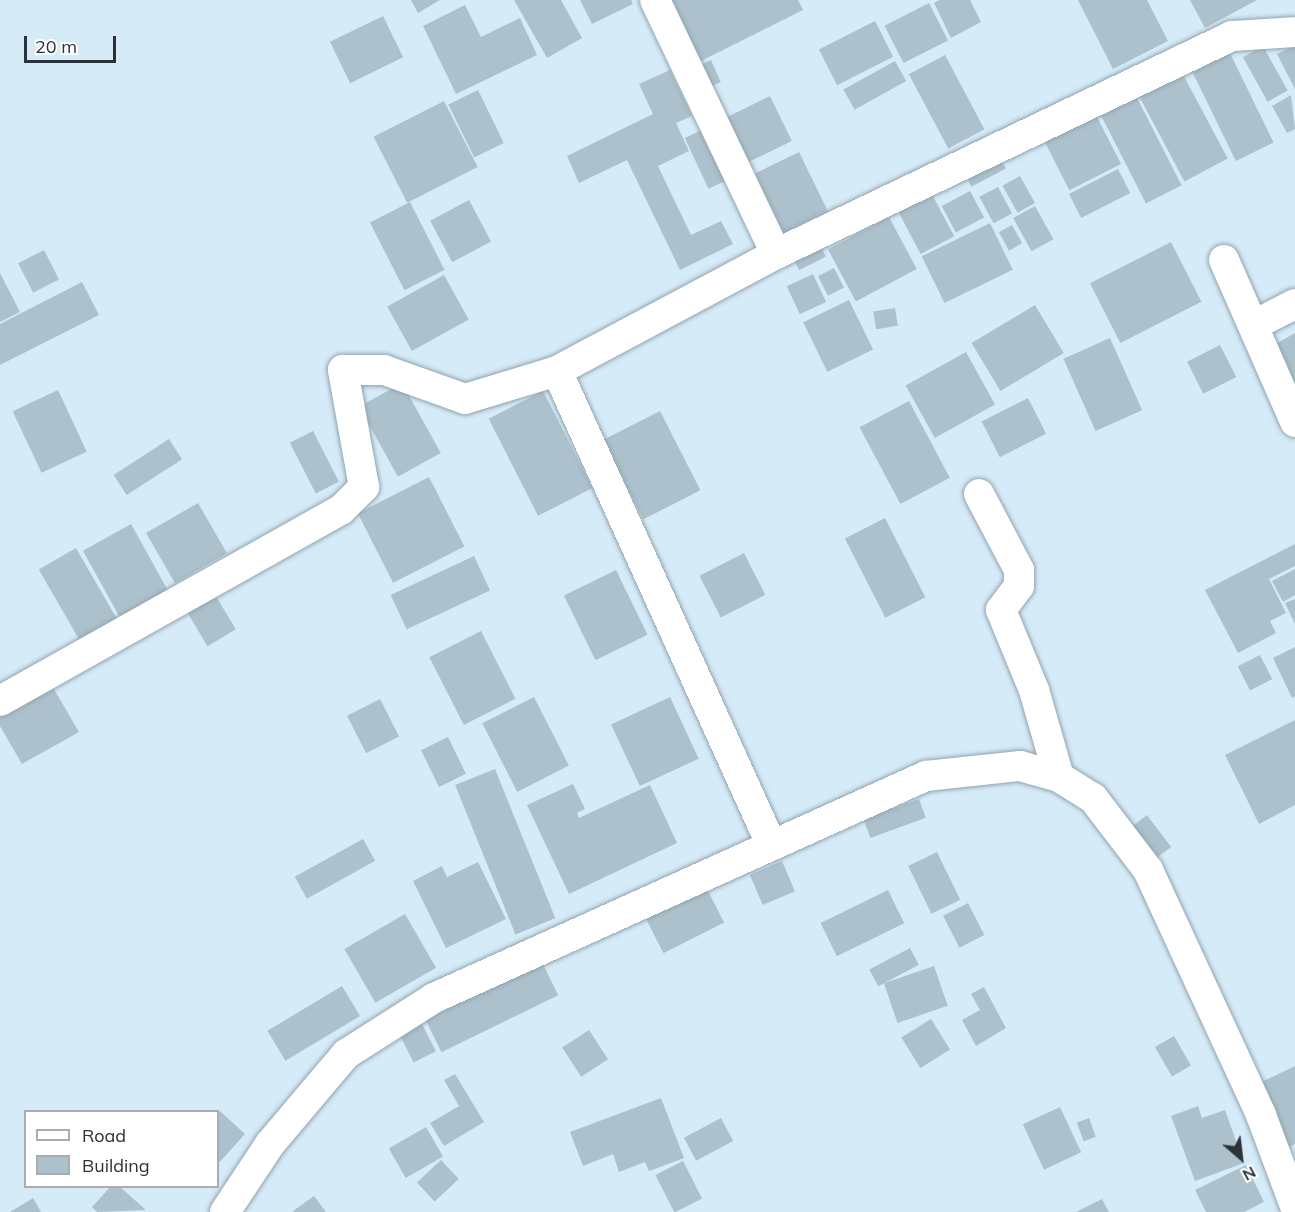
<!DOCTYPE html>
<style>
body{margin:0}
#map{position:relative;width:1295px;height:1212px;overflow:hidden;background:#d6ebf8;font-family:Mulish,sans-serif}
div>[style]{position:absolute}
.building>*{inset:0;background:#adc1cd;transform-origin:0 0}
.roads{filter:drop-shadow(0 0 2px #91a4b0) drop-shadow(0 0 2px #91a4b0)}
.minor>*{height:30px;margin:-15px;padding:0 15px;transform-origin:15px;border-radius:15px;background:#fff}
span{translate:-50% -50%;white-space:nowrap;text-align:center;line-height:1.15;-webkit-text-stroke:4.5px #fff;paint-order:stroke}
.legend{position:absolute;left:24px;top:1110px;width:195px;height:78px;box-sizing:border-box;background:#fff;border:2px solid #aaadaf;margin:0;padding:8px 10px;list-style:none;font-size:18px;color:#2b3338}
.legend li{display:flex;align-items:center;gap:12px;height:30px}
.legend b{width:30px;border:2px solid #aaadaf}
.north{position:absolute;left:1211px;top:1128px;width:60px;height:60px;-webkit-text-stroke:4px #fff;paint-order:stroke;rotate:152deg;font-size:16px;font-weight:700;line-height:24px;text-align:center;color:#2b3338}
.north::after{content:'';display:block;margin:auto;width:21px;height:27px;background:#2b3338;clip-path:polygon(50% 0,100% 100%,50% 72%,0 100%)}
.scale{position:absolute;left:24px;top:36px;width:92px;height:27px;box-sizing:border-box;border:3px solid #2b3338;border-top:0;padding-left:8px;font-size:18px;line-height:21px;white-space:nowrap;color:#2b3338;-webkit-text-stroke:4px #fff;paint-order:stroke}
</style>
<div id="map">
<div class="building">
<div style="clip-path:polygon(411px 0,440px 0,418px 13px)"></div>
<div style="clip-path:polygon(514px 0,561px 0,582px 38px,547px 58px)"></div>
<div style="clip-path:polygon(580px 0,631px 0,633px 4px,592px 24px)"></div>
<div style="clip-path:polygon(663px 0,798px 0,803px 10px,695px 64px)"></div>
<div style="clip-path:polygon(939px 0,970px 0,981px 22px,951px 38px,934px 3px)"></div>
<div style="clip-path:polygon(1078px 0,1147px 0,1168px 41px,1113px 69px)"></div>
<div style="clip-path:polygon(1190px 0,1257px 0,1205px 28px)"></div>
<div style="left:929px;top:3px;width:42px;height:50px;rotate:63deg"></div>
<div style="clip-path:polygon(465px 5px,481px 37px,520px 18px,537px 55px,456px 94px,423px 26px)"></div>
<div style="left:383px;top:16px;width:46px;height:59px;rotate:64deg"></div>
<div style="left:875px;top:21px;width:40px;height:63px;rotate:63deg"></div>
<div style="clip-path:polygon(1295px 45px,1295px 89px,1277px 54px)"></div>
<div style="left:1263px;top:46px;width:51px;height:23px;rotate:61deg"></div>
<div style="left:1228px;top:49px;width:104px;height:42px;rotate:64deg"></div>
<div style="left:945px;top:55px;width:84px;height:41px;rotate:62deg"></div>
<div style="left:711px;top:60px;width:24px;height:17px;rotate:66deg"></div>
<div style="left:895px;top:61px;width:23px;height:59px;rotate:61deg"></div>
<div style="left:1178px;top:65px;width:106px;height:49px;rotate:62deg"></div>
<div style="clip-path:polygon(670px 70px,692px 116px,676px 123px,689px 151px,658px 166px,691px 235px,721px 221px,733px 244px,680px 270px,627px 160px,579px 183px,567px 156px,653px 114px,639px 84px)"></div>
<div style="left:478px;top:90px;width:59px;height:33px;rotate:64deg"></div>
<div style="left:1133px;top:90px;width:107px;height:40px;rotate:63deg"></div>
<div style="clip-path:polygon(1291px 95px,1295px 129px,1287px 133px,1272px 106px)"></div>
<div style="left:770px;top:96px;width:50px;height:58px;rotate:64deg"></div>
<div style="left:444px;top:101px;width:74px;height:79px;rotate:63deg"></div>
<div style="left:1092px;top:107px;width:64px;height:58px;rotate:63deg"></div>
<div style="left:702px;top:130px;width:56px;height:19px;rotate:65deg"></div>
<div style="left:996px;top:150px;width:21px;height:39px;rotate:62deg"></div>
<div style="left:799px;top:152px;width:66px;height:50px;rotate:64deg"></div>
<div style="left:1118px;top:169px;width:27px;height:55px;rotate:63deg"></div>
<div style="left:1020px;top:176px;width:31px;height:20px;rotate:61deg"></div>
<div style="left:927px;top:185px;width:58px;height:38px;rotate:62deg"></div>
<div style="left:998px;top:187px;width:30px;height:21px;rotate:62deg"></div>
<div style="left:970px;top:191px;width:30px;height:32px;rotate:62deg"></div>
<div style="left:469px;top:200px;width:47px;height:44px;rotate:62deg"></div>
<div style="left:410px;top:202px;width:76px;height:45px;rotate:63deg"></div>
<div style="left:1035px;top:206px;width:38px;height:25px;rotate:61deg"></div>
<div style="left:889px;top:217px;width:59px;height:69px;rotate:62deg"></div>
<div style="left:990px;top:223px;width:52px;height:76px;rotate:64deg"></div>
<div style="left:1012px;top:225px;width:21px;height:15px;rotate:61deg"></div>
<div style="left:816px;top:237px;width:22px;height:30px;rotate:63deg"></div>
<div style="left:1171px;top:242px;width:67px;height:91px;rotate:63deg"></div>
<div style="left:44px;top:250px;width:33px;height:29px;rotate:63deg"></div>
<div style="left:834px;top:268px;width:22px;height:18px;rotate:63deg"></div>
<div style="clip-path:polygon(0 273px,20px 312px,0 322px)"></div>
<div style="left:813px;top:274px;width:31px;height:29px;rotate:65deg"></div>
<div style="left:444px;top:275px;width:51px;height:65px;rotate:61deg"></div>
<div style="clip-path:polygon(82px 282px,99px 315px,0 365px,0 324px)"></div>
<div style="left:849px;top:300px;width:55px;height:51px;rotate:64deg"></div>
<div style="left:1035px;top:305px;width:56px;height:74px;rotate:59deg"></div>
<div style="left:895px;top:308px;width:18px;height:22px;rotate:81deg"></div>
<div style="clip-path:polygon(1295px 333px,1295px 383px,1274px 345px)"></div>
<div style="left:1110px;top:338px;width:79px;height:51px;rotate:66deg"></div>
<div style="left:1220px;top:345px;width:36px;height:37px;rotate:63deg"></div>
<div style="left:966px;top:352px;width:60px;height:69px;rotate:61deg"></div>
<div style="left:402px;top:383px;width:80px;height:49px;rotate:61deg"></div>
<div style="left:58px;top:390px;width:68px;height:50px;rotate:65deg"></div>
<div style="left:543px;top:391px;width:109px;height:61px;rotate:63deg"></div>
<div style="left:1028px;top:398px;width:40px;height:52px;rotate:63deg"></div>
<div style="left:909px;top:401px;width:87px;height:56px;rotate:62deg"></div>
<div style="left:660px;top:411px;width:89px;height:64px;rotate:63deg"></div>
<div style="left:313px;top:431px;width:57px;height:26px;rotate:63deg"></div>
<div style="left:169px;top:439px;width:24px;height:66px;rotate:57deg"></div>
<div style="left:429px;top:477px;width:78px;height:80px;rotate:63deg"></div>
<div style="left:198px;top:503px;width:58px;height:60px;rotate:60deg"></div>
<div style="left:885px;top:518px;width:89px;height:45px;rotate:63deg"></div>
<div style="left:131px;top:524px;width:75px;height:55px;rotate:61deg"></div>
<div style="clip-path:polygon(1295px 544px,1295px 566px,1269px 579px,1286px 613px,1270px 621px,1276px 633px,1238px 653px,1205px 590px)"></div>
<div style="left:76px;top:548px;width:86px;height:43px;rotate:60deg"></div>
<div style="left:744px;top:553px;width:47px;height:50px;rotate:63deg"></div>
<div style="left:474px;top:556px;width:38px;height:92px;rotate:65deg"></div>
<div style="clip-path:polygon(1295px 569px,1295px 595px,1283px 602px,1272px 581px)"></div>
<div style="left:616px;top:570px;width:72px;height:58px;rotate:64deg"></div>
<div style="left:208px;top:583px;width:54px;height:33px;rotate:59deg"></div>
<div style="clip-path:polygon(1295px 599px,1295px 624px,1285px 603px)"></div>
<div style="left:481px;top:631px;width:76px;height:58px;rotate:63deg"></div>
<div style="clip-path:polygon(1295px 647px,1295px 696px,1292px 698px,1273px 658px)"></div>
<div style="left:1260px;top:655px;width:27px;height:25px;rotate:63deg"></div>
<div style="clip-path:polygon(48px 679px,79px 732px,22px 764px,0 726px,0 707px)"></div>
<div style="left:534px;top:697px;width:77px;height:58px;rotate:63deg"></div>
<div style="left:670px;top:697px;width:68px;height:65px;rotate:65deg"></div>
<div style="left:380px;top:699px;width:42px;height:37px;rotate:63deg"></div>
<div style="clip-path:polygon(1295px 720px,1295px 805px,1259px 824px,1225px 755px)"></div>
<div style="left:448px;top:737px;width:41px;height:30px;rotate:64deg"></div>
<div style="left:495px;top:769px;width:161px;height:43px;rotate:68deg"></div>
<div style="clip-path:polygon(573px 784px,585px 809px,577px 813px,579px 818px,650px 785px,677px 843px,569px 894px,527px 805px)"></div>
<div style="left:919px;top:799px;width:20px;height:59px;rotate:70deg"></div>
<div style="left:1147px;top:815px;width:40px;height:24px;rotate:53deg"></div>
<div style="left:363px;top:839px;width:25px;height:78px;rotate:61deg"></div>
<div style="left:937px;top:852px;width:53px;height:32px;rotate:64deg"></div>
<div style="left:782px;top:861px;width:33px;height:35px;rotate:67deg"></div>
<div style="clip-path:polygon(478px 862px,506px 919px,446px 948px,413px 881px,442px 866px,447px 877px)"></div>
<div style="left:705px;top:885px;width:42px;height:68px;rotate:63deg"></div>
<div style="left:888px;top:890px;width:37px;height:75px;rotate:64deg"></div>
<div style="left:968px;top:903px;width:36px;height:28px;rotate:63deg"></div>
<div style="left:405px;top:914px;width:62px;height:70px;rotate:60deg"></div>
<div style="left:910px;top:948px;width:19px;height:46px;rotate:62deg"></div>
<div style="left:542px;top:962px;width:37px;height:130px;rotate:64deg"></div>
<div style="left:934px;top:966px;width:42px;height:53px;rotate:71deg"></div>
<div style="left:342px;top:986px;width:35px;height:87px;rotate:59deg"></div>
<div style="clip-path:polygon(984px 987px,1006px 1028px,976px 1046px,962px 1020px,980px 1010px,971px 994px)"></div>
<div style="left:931px;top:1019px;width:36px;height:35px;rotate:58deg"></div>
<div style="left:420px;top:1020px;width:35px;height:25px;rotate:63deg"></div>
<div style="left:589px;top:1030px;width:35px;height:32px;rotate:57deg"></div>
<div style="left:1174px;top:1036px;width:34px;height:22px;rotate:60deg"></div>
<div style="clip-path:polygon(1295px 1066px,1295px 1144px,1284px 1150px,1253px 1086px)"></div>
<div style="clip-path:polygon(455px 1074px,484px 1122px,444px 1146px,430px 1123px,459px 1106px,444px 1080px)"></div>
<div style="clip-path:polygon(661px 1098px,684px 1158px,649px 1171px,645px 1162px,619px 1172px,613px 1154px,583px 1166px,570px 1132px)"></div>
<div style="clip-path:polygon(1198px 1106px,1202px 1118px,1225px 1110px,1244px 1163px,1195px 1181px,1171px 1116px)"></div>
<div style="left:1060px;top:1107px;width:50px;height:41px;rotate:65deg"></div>
<div style="clip-path:polygon(220px 1111px,245px 1134px,218px 1164px,218px 1114px)"></div>
<div style="left:721px;top:1118px;width:26px;height:42px;rotate:62deg"></div>
<div style="left:1089px;top:1118px;width:20px;height:13px;rotate:70deg"></div>
<div style="left:426px;top:1127px;width:34px;height:43px;rotate:60deg"></div>
<div style="left:441px;top:1160px;width:26px;height:33px;rotate:47deg"></div>
<div style="left:683px;top:1161px;width:42px;height:31px;rotate:63deg"></div>
<div style="clip-path:polygon(1246px 1165px,1264px 1202px,1244px 1212px,1206px 1212px,1195px 1190px)"></div>
<div style="clip-path:polygon(111px 1186px,119px 1186px,146px 1210px,97px 1212px,92px 1207px)"></div>
<div style="clip-path:polygon(314px 1196px,326px 1212px,294px 1212px,293px 1211px)"></div>
<div style="clip-path:polygon(33px 1198px,41px 1212px,10px 1212px)"></div>
<div style="clip-path:polygon(1102px 1199px,1109px 1212px,1076px 1212px)"></div>
</div>
<div class="roads">
<div class="minor">
<div style="left:655px;top:0;width:281px;rotate:64.5deg"></div>
<div style="left:1224px;top:260px;width:177px;rotate:66.3deg"></div>
<div style="left:1256px;top:324px;width:44px;rotate:-27.1deg"></div>
<div style="left:557px;top:371px;width:519px;rotate:65.66deg"></div>
<div style="left:979px;top:494px;width:86px;rotate:62.2deg"></div>
<div style="left:1019px;top:570px;width:16px;rotate:90deg"></div>
<div style="left:1019px;top:586px;width:30px;rotate:127deg"></div>
<div style="left:1001px;top:610px;width:87px;rotate:67.6deg"></div>
<div style="left:1034px;top:690px;width:91px;rotate:74deg"></div>
<div style="left:0;top:701px;width:391px;rotate:-29.3deg"></div>
<div style="left:341px;top:510px;width:33px;rotate:-45deg"></div>
<div style="left:364px;top:487px;width:119px;rotate:-100.2deg"></div>
<div style="left:343px;top:370px;width:41px"></div>
<div style="left:384px;top:370px;width:86px;rotate:19.7deg"></div>
<div style="left:465px;top:399px;width:96px;rotate:-16.9deg"></div>
<div style="left:557px;top:371px;width:248px;rotate:-28.1deg"></div>
<div style="left:776px;top:254px;width:505px;rotate:-25.55deg"></div>
<div style="left:1232px;top:36px;width:63px;rotate:-3.6deg"></div>
<div style="left:225px;top:1212px;width:82px;rotate:-56.5deg"></div>
<div style="left:270px;top:1144px;width:118px;rotate:-49.8deg"></div>
<div style="left:346px;top:1054px;width:104px;rotate:-32.5deg"></div>
<div style="left:434px;top:998px;width:540px;rotate:-24.29deg"></div>
<div style="left:926px;top:776px;width:95px;rotate:-6.1deg"></div>
<div style="left:1020px;top:766px;width:41px;rotate:15.8deg"></div>
<div style="left:1059px;top:777px;width:40px;rotate:32deg"></div>
<div style="left:1093px;top:798px;width:91px;rotate:52.6deg"></div>
<div style="left:1148px;top:870px;width:270px;rotate:65.2deg"></div>
<div style="left:1261px;top:1115px;width:97px;rotate:69.5deg"></div>
</div>
</div>
<ul class="legend">
<li><b style="height:8px;background:#fff"></b>Road</li>
<li><b style="height:16px;background:#adc1cd"></b>Building</li>
</ul>
<div class="north">N</div>
<div class="scale">20 m</div>
</div>
